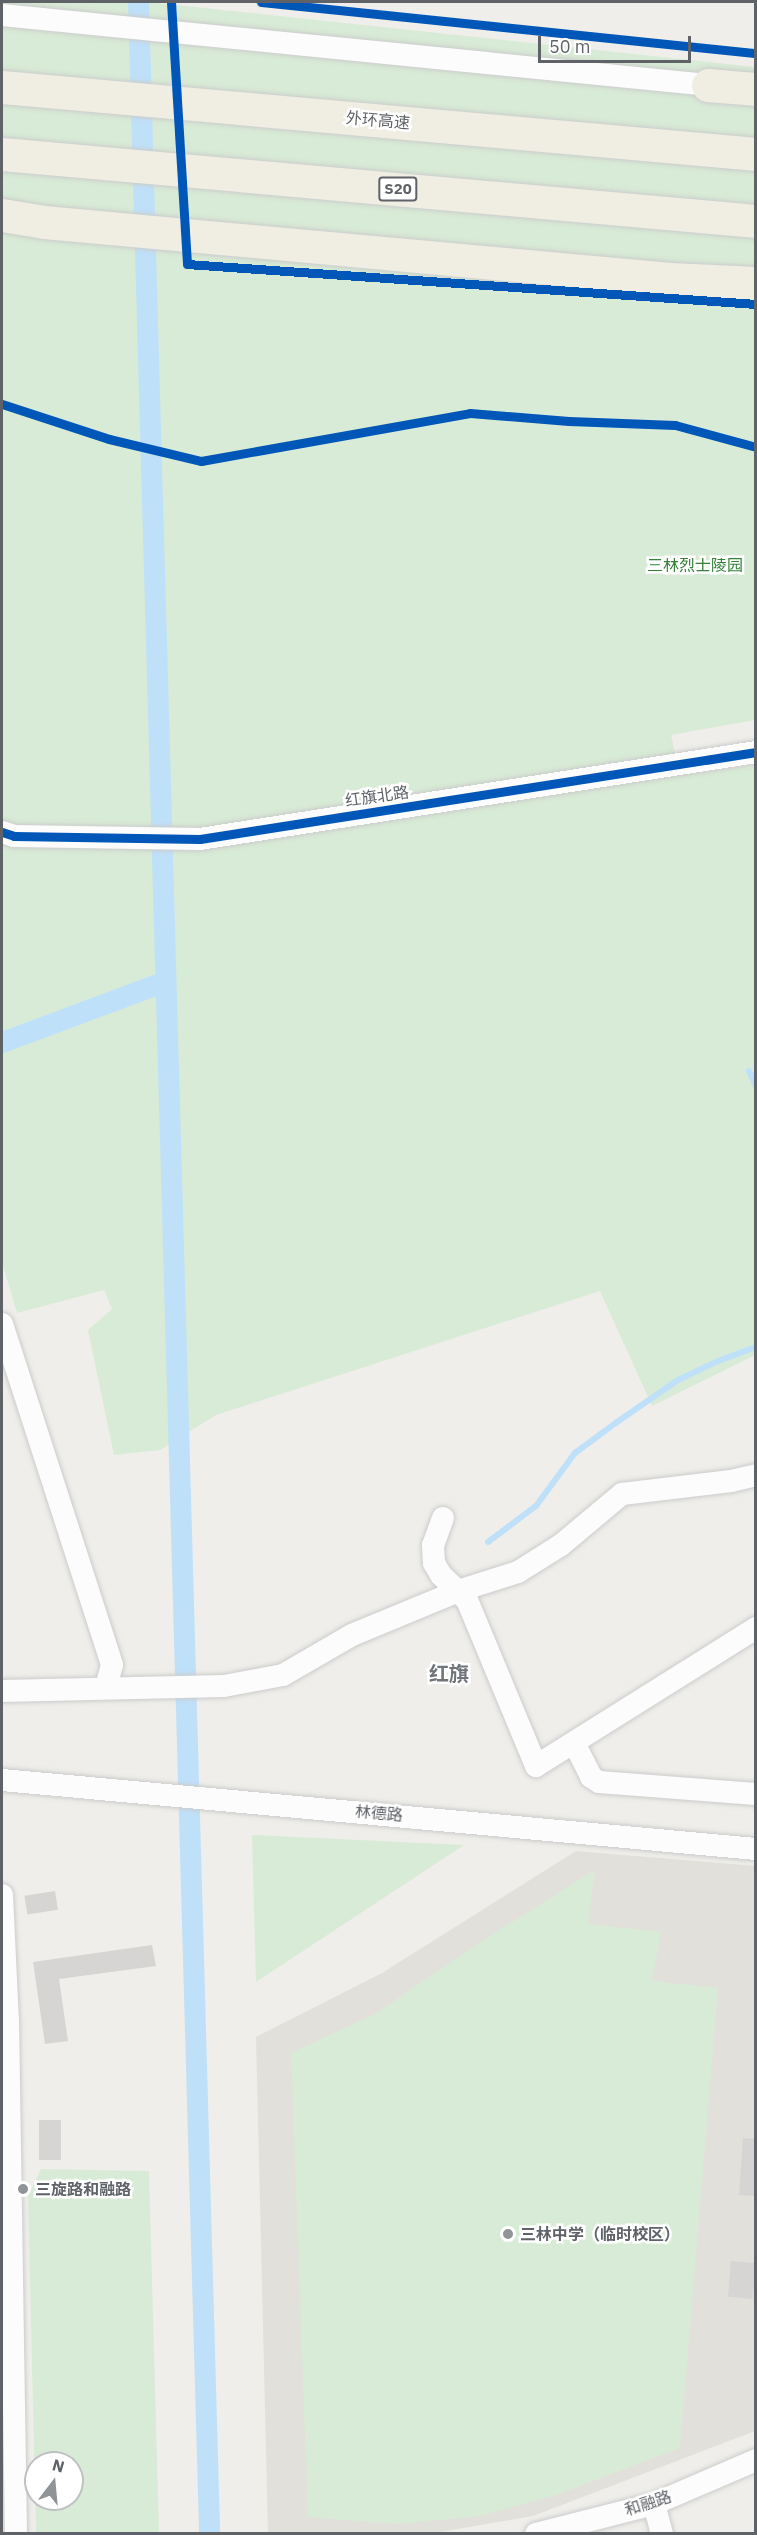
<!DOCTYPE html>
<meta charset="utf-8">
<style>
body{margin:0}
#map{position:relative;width:757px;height:2535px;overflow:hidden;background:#efeeea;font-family:"IBM Plex Sans","Noto Sans SC",sans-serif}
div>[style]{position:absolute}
.education>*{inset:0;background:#e2e0da}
.green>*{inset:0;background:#d8ebd6}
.stream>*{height:6px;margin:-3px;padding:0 3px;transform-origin:3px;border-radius:3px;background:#bfe0f9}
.canal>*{height:21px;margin:-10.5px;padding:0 10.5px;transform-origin:10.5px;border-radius:10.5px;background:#bfe0f9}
.building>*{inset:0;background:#d6d5d3;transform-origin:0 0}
.roads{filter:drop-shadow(0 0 2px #cbcccc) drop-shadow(0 0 2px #cbcccc)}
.minor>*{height:22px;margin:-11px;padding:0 11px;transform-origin:11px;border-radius:11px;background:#fdfcfc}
.highway>*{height:33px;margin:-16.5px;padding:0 16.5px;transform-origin:16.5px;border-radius:16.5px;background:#f0ede3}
.cycleway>*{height:9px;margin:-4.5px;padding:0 4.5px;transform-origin:4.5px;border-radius:4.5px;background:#0057b8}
.dots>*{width:16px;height:16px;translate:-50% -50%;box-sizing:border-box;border:3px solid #fff;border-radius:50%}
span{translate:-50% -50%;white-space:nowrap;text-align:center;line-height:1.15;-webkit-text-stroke:5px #fff;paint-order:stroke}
.shield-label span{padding:2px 4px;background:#fff;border:2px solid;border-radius:4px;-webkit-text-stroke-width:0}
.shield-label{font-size:15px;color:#5f6368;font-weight:700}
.street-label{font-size:16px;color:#5f6368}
.park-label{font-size:16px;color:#348238}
.poi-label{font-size:16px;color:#5f6368;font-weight:700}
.left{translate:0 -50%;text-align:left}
.quarter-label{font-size:20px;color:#70757a;font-weight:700}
.frame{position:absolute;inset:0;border:3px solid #5f6368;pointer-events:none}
.north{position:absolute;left:24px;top:2451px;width:60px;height:60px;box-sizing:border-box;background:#fff;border:2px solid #bfc1c3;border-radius:50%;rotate:16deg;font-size:16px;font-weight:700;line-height:24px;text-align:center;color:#5f6368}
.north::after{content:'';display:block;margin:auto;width:21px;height:27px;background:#919496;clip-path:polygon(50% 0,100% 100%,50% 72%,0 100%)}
.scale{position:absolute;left:538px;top:36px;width:153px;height:27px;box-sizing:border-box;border:3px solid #5f6368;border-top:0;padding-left:8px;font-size:18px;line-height:21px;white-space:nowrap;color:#5f6368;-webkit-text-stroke:4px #fff;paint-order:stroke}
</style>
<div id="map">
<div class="education">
<div style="clip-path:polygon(576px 1851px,755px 1866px,755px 2431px,533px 2516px,434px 2533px,268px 2533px,256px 2037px,382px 1973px)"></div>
</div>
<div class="green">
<div style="clip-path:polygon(2px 2px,148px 2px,755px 67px,755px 720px,671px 735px,680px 775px,755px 765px,755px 1355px,652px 1406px,600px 1291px,216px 1415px,160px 1450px,114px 1455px,88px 1330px,112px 1309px,104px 1290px,17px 1313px,2px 1262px)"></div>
<div style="clip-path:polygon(252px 1835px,464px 1845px,256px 1982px)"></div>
<div style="clip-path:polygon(595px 1870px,588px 1924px,661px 1932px,652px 1981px,718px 1988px,680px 2448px,556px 2495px,480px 2516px,397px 2524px,308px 2517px,291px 2053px,375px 2014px,490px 1936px)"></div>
<div style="clip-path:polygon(evenodd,41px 2169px,149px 2171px,159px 2533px,36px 2533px,28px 2196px,41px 2169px,36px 2463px,72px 2463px,72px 2499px,36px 2499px,36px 2463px)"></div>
</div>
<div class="stream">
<div style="left:749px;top:1071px;width:17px;rotate:65deg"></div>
<div style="left:488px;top:1542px;width:60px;rotate:-36.9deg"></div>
<div style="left:536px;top:1506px;width:66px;rotate:-53.7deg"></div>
<div style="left:575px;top:1453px;width:52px;rotate:-36.4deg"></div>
<div style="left:617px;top:1422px;width:74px;rotate:-34.5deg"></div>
<div style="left:678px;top:1380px;width:44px;rotate:-25.4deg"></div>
<div style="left:718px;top:1361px;width:40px;rotate:-20.2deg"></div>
</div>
<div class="canal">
<div style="left:138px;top:2px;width:2533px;rotate:88.39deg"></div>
<div style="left:2px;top:1042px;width:174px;rotate:-20.5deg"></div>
</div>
<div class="building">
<div style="left:55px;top:1891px;width:19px;height:31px;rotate:81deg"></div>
<div style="clip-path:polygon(152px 1945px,156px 1966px,59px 1979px,68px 2041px,45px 2044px,33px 1962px)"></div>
<div style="left:39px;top:2120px;width:22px;height:40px"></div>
<div style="clip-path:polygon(743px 2138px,756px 2139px,756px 2196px,739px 2195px)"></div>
<div style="left:731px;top:2261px;width:25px;height:36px;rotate:5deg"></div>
</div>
<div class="roads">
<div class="minor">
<div style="left:2px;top:15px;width:709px;rotate:5.66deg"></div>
<div style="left:2px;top:832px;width:13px;rotate:18deg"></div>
<div style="left:14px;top:836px;width:186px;rotate:0.9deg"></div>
<div style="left:200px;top:839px;width:563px;rotate:-8.89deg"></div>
<div style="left:2px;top:1324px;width:358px;rotate:72.1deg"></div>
<div style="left:112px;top:1665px;width:23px;rotate:105deg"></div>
<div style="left:443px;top:1518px;width:29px;rotate:110deg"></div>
<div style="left:433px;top:1545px;width:18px;rotate:87deg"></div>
<div style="left:434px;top:1563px;width:14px;rotate:60deg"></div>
<div style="left:441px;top:1575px;width:36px;rotate:44deg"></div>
<div style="left:467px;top:1600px;width:180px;rotate:67.4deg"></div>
<div style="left:536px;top:1766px;width:260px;rotate:-32.1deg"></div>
<div style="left:2px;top:1691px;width:222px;rotate:-1.3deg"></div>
<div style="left:224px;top:1686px;width:60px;rotate:-10.6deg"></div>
<div style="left:283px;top:1675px;width:80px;rotate:-30.1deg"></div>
<div style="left:352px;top:1635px;width:115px;rotate:-22.5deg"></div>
<div style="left:458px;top:1591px;width:63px;rotate:-17.6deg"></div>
<div style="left:518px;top:1572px;width:51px;rotate:-32.1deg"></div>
<div style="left:561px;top:1545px;width:80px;rotate:-39.9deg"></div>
<div style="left:622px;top:1494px;width:110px;rotate:-6.8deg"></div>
<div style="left:731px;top:1481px;width:26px;rotate:-13deg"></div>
<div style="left:574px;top:1743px;width:38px;rotate:63deg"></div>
<div style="left:591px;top:1777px;width:9px;rotate:32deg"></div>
<div style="left:599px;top:1782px;width:157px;rotate:4.4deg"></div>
<div style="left:2px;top:1780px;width:757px;rotate:5.23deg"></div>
<div style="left:2px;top:1895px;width:125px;rotate:87.3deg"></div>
<div style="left:8px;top:2020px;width:514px;rotate:89.11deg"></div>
<div style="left:654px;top:2504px;width:31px;rotate:75deg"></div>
<div style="left:536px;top:2534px;width:122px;rotate:-14.3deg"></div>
<div style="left:654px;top:2504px;width:111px;rotate:-23.3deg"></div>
</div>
<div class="highway">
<div style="left:708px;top:85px;width:48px;rotate:4.8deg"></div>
<div style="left:2px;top:87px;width:757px;rotate:5.08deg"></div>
<div style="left:2px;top:154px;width:757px;rotate:5.08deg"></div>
<div style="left:2px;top:215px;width:43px;rotate:9.5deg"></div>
<div style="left:44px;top:222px;width:629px;rotate:5.2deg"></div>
<div style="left:670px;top:279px;width:86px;rotate:2.7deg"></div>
</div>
</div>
<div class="cycleway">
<div style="left:171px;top:2px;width:262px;rotate:86.5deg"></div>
<div style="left:187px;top:264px;width:570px;rotate:4.02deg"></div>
<div style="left:261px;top:2px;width:498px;rotate:5.9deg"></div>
<div style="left:2px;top:404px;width:113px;rotate:18.1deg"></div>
<div style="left:109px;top:439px;width:95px;rotate:13.4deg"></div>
<div style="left:201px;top:461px;width:273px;rotate:-10.1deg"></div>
<div style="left:470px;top:413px;width:99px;rotate:4.6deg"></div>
<div style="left:569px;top:421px;width:106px;rotate:2.2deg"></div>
<div style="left:675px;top:425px;width:84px;rotate:15.2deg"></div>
<div style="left:2px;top:832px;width:13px;rotate:18deg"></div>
<div style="left:14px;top:836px;width:186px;rotate:0.9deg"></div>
<div style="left:200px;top:839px;width:563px;rotate:-8.89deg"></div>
</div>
<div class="dots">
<div style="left:23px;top:2189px;background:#919496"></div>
<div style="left:508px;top:2234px;background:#919496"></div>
</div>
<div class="shield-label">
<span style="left:398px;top:189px">S20</span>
</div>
<div class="street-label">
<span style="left:378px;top:120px;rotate:5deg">外环高速</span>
<span style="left:377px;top:796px;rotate:-8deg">红旗北路</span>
<span style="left:379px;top:1813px;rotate:5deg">林德路</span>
<span style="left:648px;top:2503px;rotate:-18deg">和融路</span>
</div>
<div class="park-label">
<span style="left:695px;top:565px">三林烈士陵园</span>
</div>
<div class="poi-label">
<span class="left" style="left:35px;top:2189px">三旋路和融路</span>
<span class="left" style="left:520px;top:2234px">三林中学（临时校区）</span>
</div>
<div class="quarter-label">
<span style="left:449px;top:1673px">红旗</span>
</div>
<div class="frame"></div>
<div class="north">N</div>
<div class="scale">50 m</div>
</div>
